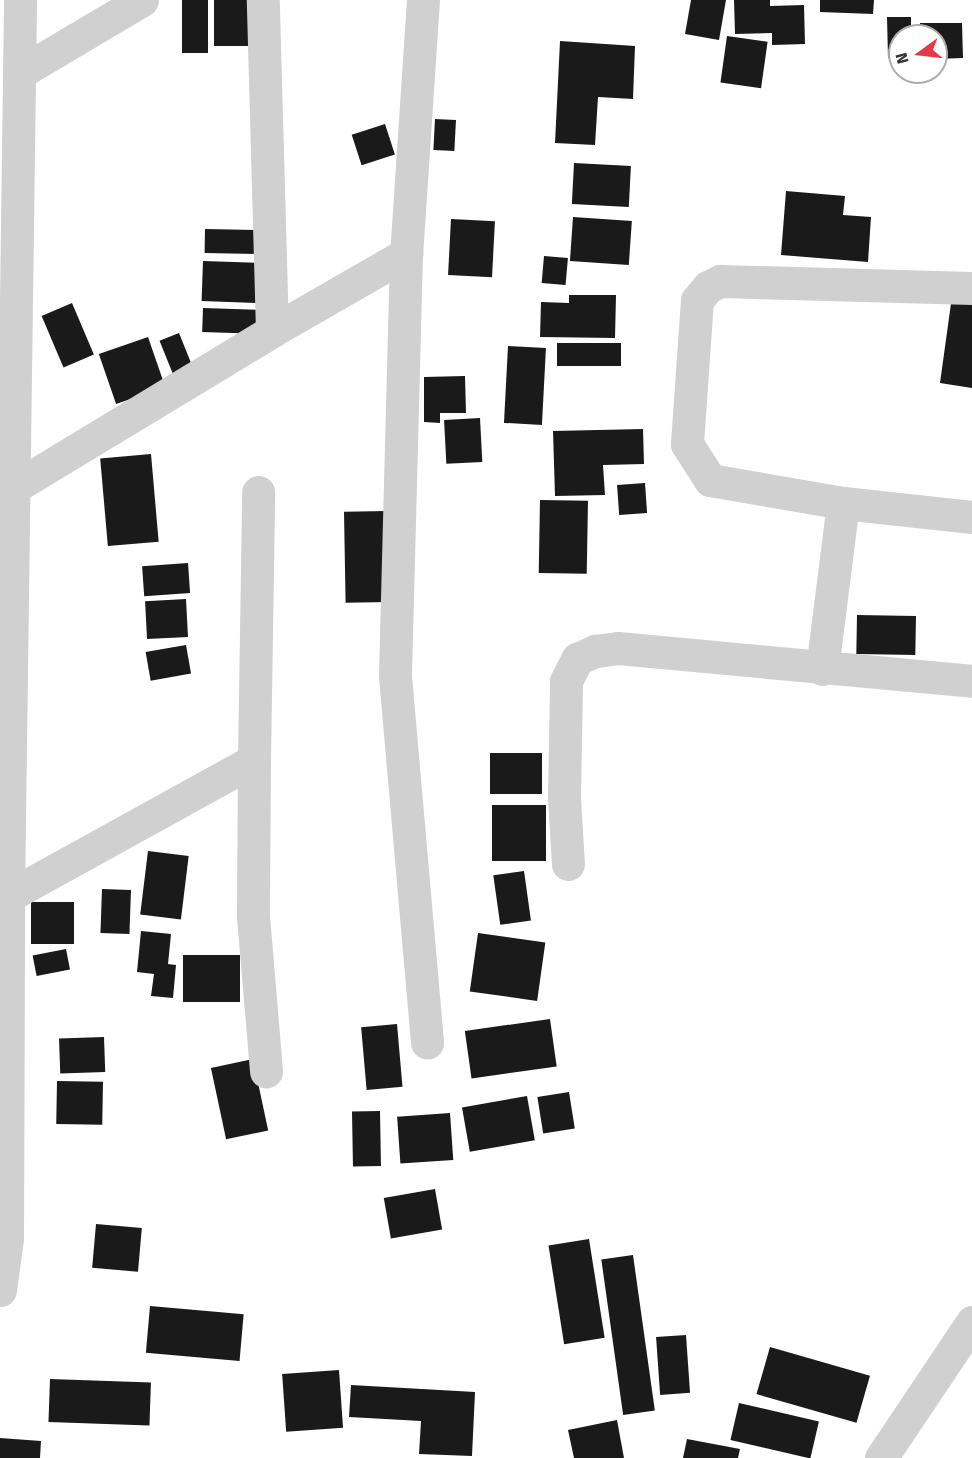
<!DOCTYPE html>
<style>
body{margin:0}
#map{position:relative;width:972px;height:1458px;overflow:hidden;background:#fff;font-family:"Fira Sans",sans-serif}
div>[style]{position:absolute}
.building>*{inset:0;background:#1a1a1a;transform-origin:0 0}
.minor>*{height:33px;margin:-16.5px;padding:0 16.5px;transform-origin:16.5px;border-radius:16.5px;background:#d0d0d0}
span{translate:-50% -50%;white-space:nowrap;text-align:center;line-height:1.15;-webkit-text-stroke:6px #fff;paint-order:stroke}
.north{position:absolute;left:888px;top:24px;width:60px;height:60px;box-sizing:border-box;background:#fff;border:2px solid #adadad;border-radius:50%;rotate:255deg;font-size:16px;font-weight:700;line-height:24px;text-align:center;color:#333}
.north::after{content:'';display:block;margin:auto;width:21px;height:27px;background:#e63946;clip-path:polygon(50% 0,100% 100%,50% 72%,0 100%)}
</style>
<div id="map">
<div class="building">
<div style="left:182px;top:0;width:26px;height:53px"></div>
<div style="left:214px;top:0;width:34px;height:46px"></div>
<div style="clip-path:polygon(691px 0,726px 0,719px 40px,685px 34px)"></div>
<div style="clip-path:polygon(734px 0,770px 0,770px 6px,804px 5px,805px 44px,772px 45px,772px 33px,735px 34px)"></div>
<div style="clip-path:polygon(820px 0,874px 0,873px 14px,820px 12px)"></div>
<div style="clip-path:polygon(887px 17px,911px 17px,911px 36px,900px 36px,900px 58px,888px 58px)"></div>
<div style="clip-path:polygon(920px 23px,962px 23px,963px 58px,936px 59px,936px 36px,920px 36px)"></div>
<div style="left:727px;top:36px;width:41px;height:47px;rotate:8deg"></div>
<div style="clip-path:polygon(560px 41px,635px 46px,633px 99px,598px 97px,595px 145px,555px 143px)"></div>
<div style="left:435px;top:119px;width:21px;height:31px;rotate:3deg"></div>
<div style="left:385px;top:124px;width:32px;height:35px;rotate:72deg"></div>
<div style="left:574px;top:163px;width:57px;height:41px;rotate:3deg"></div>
<div style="clip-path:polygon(786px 191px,845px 196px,843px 215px,871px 217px,868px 262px,781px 255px)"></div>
<div style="left:573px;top:217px;width:59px;height:44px;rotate:4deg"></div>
<div style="left:451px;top:219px;width:44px;height:56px;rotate:3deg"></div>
<div style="left:205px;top:229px;width:57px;height:24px;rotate:1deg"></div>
<div style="left:544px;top:256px;width:24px;height:27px;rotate:5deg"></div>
<div style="left:203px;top:261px;width:62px;height:40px;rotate:2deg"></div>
<div style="clip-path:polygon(953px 289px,972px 292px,972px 388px,940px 383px)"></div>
<div style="clip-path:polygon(569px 295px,616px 295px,615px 338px,540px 337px,541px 302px,569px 303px)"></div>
<div style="left:72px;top:303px;width:56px;height:33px;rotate:67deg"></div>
<div style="left:203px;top:308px;width:58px;height:24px;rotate:2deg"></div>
<div style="left:179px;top:333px;width:42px;height:21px;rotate:68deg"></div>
<div style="left:148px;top:337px;width:53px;height:52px;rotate:71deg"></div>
<div style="left:557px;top:343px;width:64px;height:23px"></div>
<div style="left:508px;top:346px;width:38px;height:77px;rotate:3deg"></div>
<div style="clip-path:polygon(465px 376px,466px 413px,440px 413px,440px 423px,424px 422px,424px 377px)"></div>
<div style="left:480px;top:418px;width:44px;height:36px;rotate:87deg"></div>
<div style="clip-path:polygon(643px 429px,644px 464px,603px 465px,605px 495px,555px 496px,553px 431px)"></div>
<div style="left:151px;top:454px;width:88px;height:51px;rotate:85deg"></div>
<div style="left:645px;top:483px;width:30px;height:28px;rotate:86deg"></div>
<div style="left:540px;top:500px;width:48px;height:73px;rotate:1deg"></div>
<div style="left:387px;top:511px;width:91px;height:43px;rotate:89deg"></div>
<div style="left:188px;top:563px;width:30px;height:46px;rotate:86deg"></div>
<div style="left:186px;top:599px;width:38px;height:41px;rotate:87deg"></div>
<div style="left:857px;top:615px;width:59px;height:39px;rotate:1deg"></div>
<div style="left:186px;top:645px;width:29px;height:41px;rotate:80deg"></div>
<div style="left:490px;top:753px;width:52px;height:41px"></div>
<div style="left:546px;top:805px;width:56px;height:54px;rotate:90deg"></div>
<div style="left:148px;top:851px;width:41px;height:64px;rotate:7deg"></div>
<div style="left:524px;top:871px;width:50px;height:31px;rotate:82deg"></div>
<div style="left:102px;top:889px;width:29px;height:44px;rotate:2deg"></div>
<div style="left:31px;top:902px;width:43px;height:42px"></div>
<div style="clip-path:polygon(141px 931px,171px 934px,168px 964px,176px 965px,173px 998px,151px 996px,154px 974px,137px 972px)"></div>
<div style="left:478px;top:933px;width:68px;height:59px;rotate:8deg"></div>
<div style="left:66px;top:949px;width:21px;height:34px;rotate:79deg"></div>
<div style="left:183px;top:955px;width:57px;height:47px"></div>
<div style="left:550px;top:1019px;width:48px;height:86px;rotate:82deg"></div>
<div style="left:397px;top:1024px;width:63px;height:36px;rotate:85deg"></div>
<div style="left:104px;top:1037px;width:35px;height:45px;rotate:88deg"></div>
<div style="left:253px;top:1059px;width:73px;height:43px;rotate:78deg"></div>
<div style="left:57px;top:1081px;width:46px;height:43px;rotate:1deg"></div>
<div style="left:569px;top:1092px;width:37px;height:32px;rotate:81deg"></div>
<div style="left:527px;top:1096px;width:45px;height:66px;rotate:80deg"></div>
<div style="left:380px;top:1111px;width:55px;height:28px;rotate:89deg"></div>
<div style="left:450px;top:1113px;width:47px;height:53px;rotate:86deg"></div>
<div style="left:435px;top:1189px;width:41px;height:52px;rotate:80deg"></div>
<div style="left:96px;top:1224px;width:46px;height:44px;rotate:5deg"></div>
<div style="left:589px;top:1239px;width:100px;height:41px;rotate:81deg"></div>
<div style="left:633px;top:1255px;width:157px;height:32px;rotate:82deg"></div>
<div style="left:150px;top:1306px;width:94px;height:47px;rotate:5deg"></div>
<div style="left:686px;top:1335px;width:58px;height:30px;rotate:86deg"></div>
<div style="left:770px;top:1347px;width:104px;height:49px;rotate:16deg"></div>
<div style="left:339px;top:1370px;width:58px;height:57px;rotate:86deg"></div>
<div style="left:50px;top:1379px;width:101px;height:43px;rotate:2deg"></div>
<div style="clip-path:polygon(351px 1385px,475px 1392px,472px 1456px,419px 1454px,421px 1421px,349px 1417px)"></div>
<div style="left:739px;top:1403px;width:82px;height:38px;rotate:13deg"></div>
<div style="clip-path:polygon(617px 1420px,624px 1458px,574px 1458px,568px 1430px)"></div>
<div style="clip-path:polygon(0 1438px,41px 1441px,40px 1458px,0 1458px)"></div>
<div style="clip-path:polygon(687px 1439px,740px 1449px,738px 1458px,683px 1458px)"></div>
</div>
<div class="minor">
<div style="left:423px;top:0;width:255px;rotate:93.8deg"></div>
<div style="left:406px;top:254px;width:422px;rotate:91.5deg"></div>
<div style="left:395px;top:676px;width:368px;rotate:85deg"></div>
<div style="left:19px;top:73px;width:143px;rotate:-30.7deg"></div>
<div style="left:972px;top:288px;width:252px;rotate:-178.4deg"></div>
<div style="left:720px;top:281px;width:13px;rotate:153deg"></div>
<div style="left:708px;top:287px;width:17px;rotate:130deg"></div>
<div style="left:697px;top:300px;width:144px;rotate:94deg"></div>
<div style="left:687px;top:444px;width:43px;rotate:57.4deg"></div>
<div style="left:710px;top:480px;width:135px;rotate:9.8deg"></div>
<div style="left:843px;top:503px;width:130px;rotate:6.2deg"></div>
<div style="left:272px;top:331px;width:155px;rotate:-29.9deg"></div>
<div style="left:13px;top:488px;width:303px;rotate:-31.2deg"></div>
<div style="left:272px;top:331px;width:331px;rotate:-91.6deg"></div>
<div style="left:822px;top:669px;width:167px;rotate:-82.8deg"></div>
<div style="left:254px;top:760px;width:156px;rotate:90.4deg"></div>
<div style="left:253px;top:916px;width:156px;rotate:85.2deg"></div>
<div style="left:568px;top:864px;width:66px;rotate:-93.5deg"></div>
<div style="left:564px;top:798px;width:117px;rotate:-89deg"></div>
<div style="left:566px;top:681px;width:25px;rotate:-63deg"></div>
<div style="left:577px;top:659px;width:20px;rotate:-24deg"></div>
<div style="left:595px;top:651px;width:23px;rotate:-7deg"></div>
<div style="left:618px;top:648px;width:356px;rotate:5.3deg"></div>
<div style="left:8px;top:896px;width:281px;rotate:-28.9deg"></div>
<div style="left:254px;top:760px;width:268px;rotate:-89.1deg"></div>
<div style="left:0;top:1290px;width:52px;rotate:-82.3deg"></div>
<div style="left:7px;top:1238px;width:342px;rotate:-89.8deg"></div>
<div style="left:8px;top:896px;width:896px;rotate:-89.23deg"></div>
<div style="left:881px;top:1458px;width:164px;rotate:-56.2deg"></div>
</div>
<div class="north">N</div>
</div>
